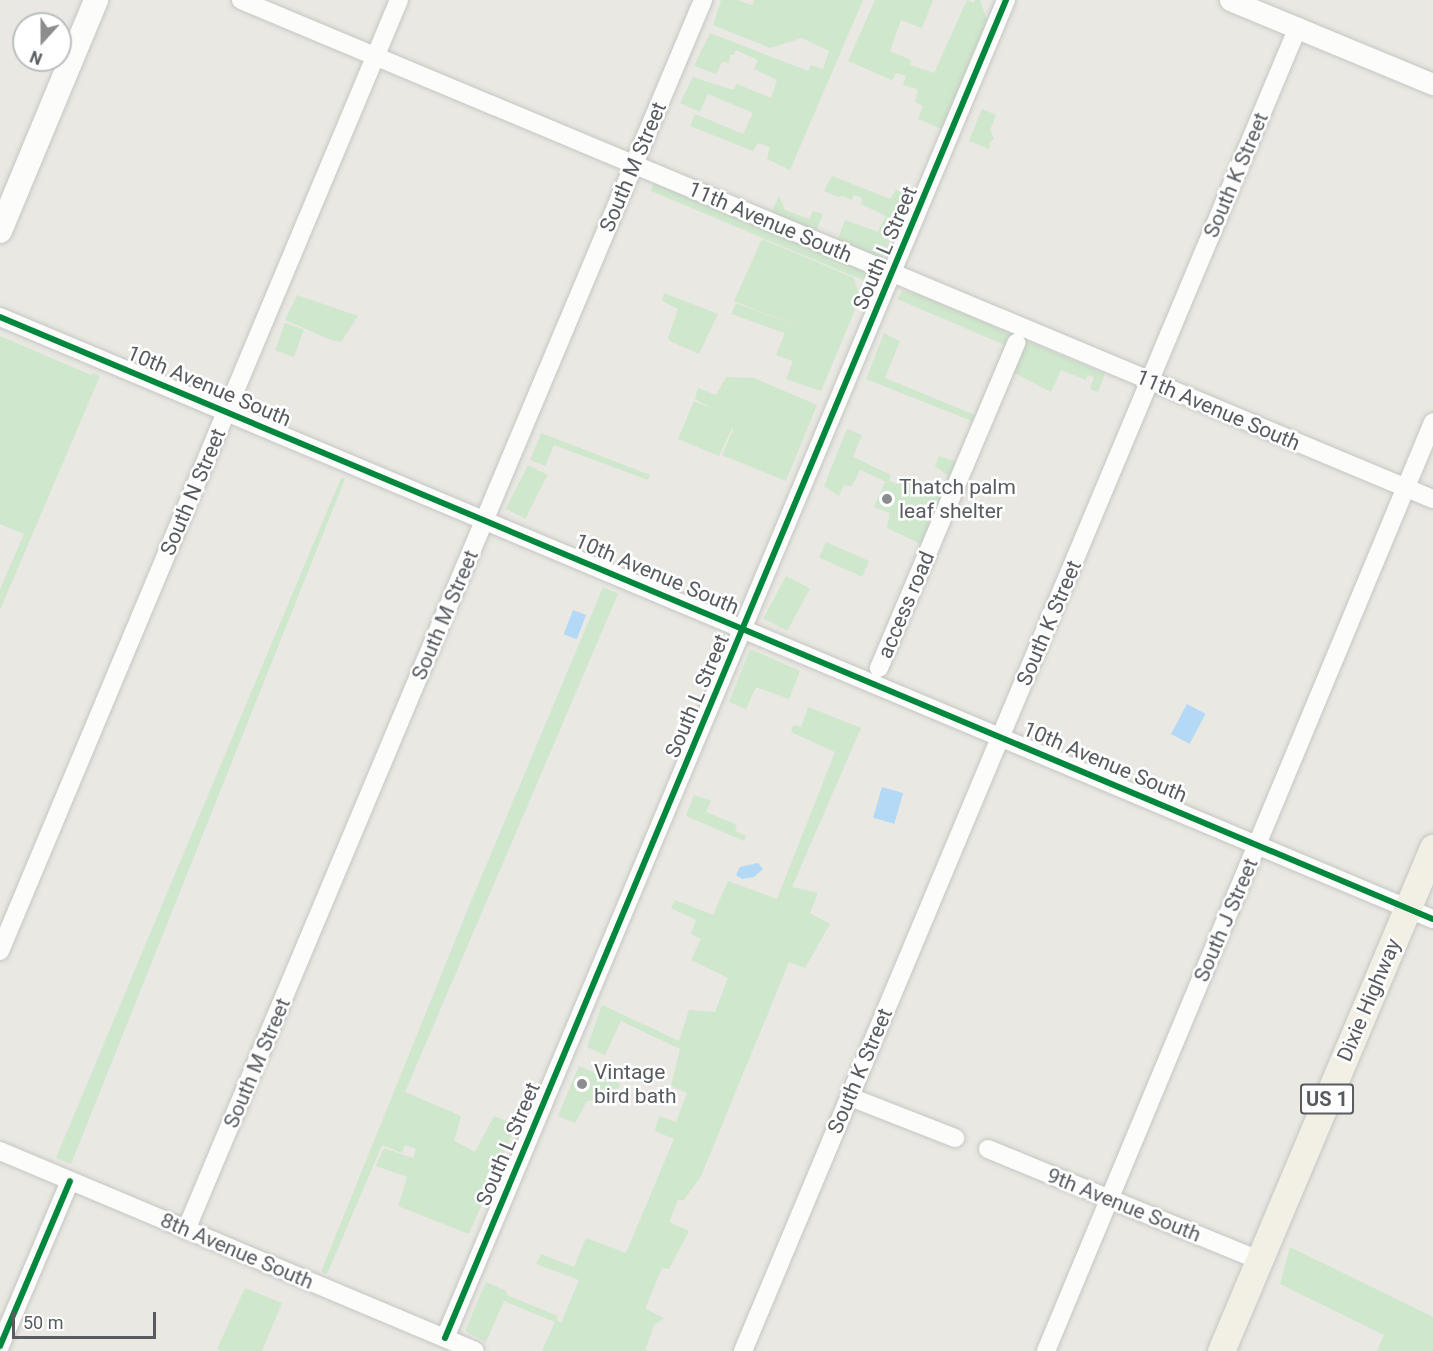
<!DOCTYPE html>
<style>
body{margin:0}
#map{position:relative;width:1433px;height:1351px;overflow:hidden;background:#e9e8e2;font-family:Roboto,sans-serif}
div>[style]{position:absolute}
.green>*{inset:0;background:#cfe7cc;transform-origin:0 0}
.water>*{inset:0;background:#b3d9f6;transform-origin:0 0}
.roads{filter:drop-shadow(0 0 2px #c5c6c4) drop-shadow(0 0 2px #c5c6c4)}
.minor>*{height:18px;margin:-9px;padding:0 9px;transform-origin:9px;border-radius:9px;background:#fcfcfb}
.tertiary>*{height:21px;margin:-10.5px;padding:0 10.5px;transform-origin:10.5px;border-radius:10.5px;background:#fcfcfb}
.secondary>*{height:24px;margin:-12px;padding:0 12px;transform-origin:12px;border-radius:12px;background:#fcfcfb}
.primary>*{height:27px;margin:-13.5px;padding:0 13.5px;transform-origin:13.5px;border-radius:13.5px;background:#f2f0e5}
.cycleway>*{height:6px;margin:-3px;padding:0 3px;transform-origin:3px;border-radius:3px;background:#00873e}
.dots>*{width:16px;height:16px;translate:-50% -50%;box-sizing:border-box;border:3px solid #fff;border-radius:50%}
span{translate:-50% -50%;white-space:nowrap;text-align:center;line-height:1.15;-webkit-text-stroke:5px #fff;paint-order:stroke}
.shield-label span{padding:2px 4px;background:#fff;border:2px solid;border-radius:4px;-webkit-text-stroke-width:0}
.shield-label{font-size:20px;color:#585c61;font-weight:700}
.street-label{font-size:21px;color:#585c61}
.poi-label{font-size:21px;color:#585c61}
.left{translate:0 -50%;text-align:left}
.north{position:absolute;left:12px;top:12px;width:60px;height:60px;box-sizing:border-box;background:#fff;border:2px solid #bcbec0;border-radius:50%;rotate:201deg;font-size:16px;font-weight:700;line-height:24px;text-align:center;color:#585c61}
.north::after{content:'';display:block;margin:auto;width:21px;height:27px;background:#8b8d8e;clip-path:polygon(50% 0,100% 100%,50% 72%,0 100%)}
.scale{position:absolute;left:12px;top:1312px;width:144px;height:27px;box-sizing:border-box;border:3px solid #585c61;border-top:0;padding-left:8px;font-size:18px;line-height:21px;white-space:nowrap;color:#585c61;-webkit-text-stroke:4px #fff;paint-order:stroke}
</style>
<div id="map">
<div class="green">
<div style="clip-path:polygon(721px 0,737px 0,752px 5px,754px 0,863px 0,790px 170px,767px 159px,770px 147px,758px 143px,753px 151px,690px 126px,695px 114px,743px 134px,753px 113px,708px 94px,700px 112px,680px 103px,693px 77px,733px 90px,737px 84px,771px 98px,777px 80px,754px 69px,758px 60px,736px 50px,734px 55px,730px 55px,729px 63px,722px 62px,716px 74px,694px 66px,710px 33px,808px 71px,811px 65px,823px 69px,829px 51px,802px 38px,770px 48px,713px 25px)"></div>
<div style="clip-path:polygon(875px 0,933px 0,922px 28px,901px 20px,890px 51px,911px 60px,910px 65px,934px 73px,967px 0,974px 3px,975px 0,980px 0,988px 23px,947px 131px,918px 119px,923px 106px,915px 102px,918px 89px,903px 85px,906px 76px,896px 73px,892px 80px,848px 61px)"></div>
<div style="clip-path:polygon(982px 109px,996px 115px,990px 130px,994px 139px,990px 142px,989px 149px,969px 141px)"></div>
<div style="clip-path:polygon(832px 176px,890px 199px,896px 190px,908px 194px,883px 257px,877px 258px,837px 241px,845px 220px,878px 232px,886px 216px,861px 204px,862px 198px,854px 195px,852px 200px,843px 196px,838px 197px,824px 191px)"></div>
<div style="clip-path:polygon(653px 183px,871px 272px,867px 282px,651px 191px)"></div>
<div style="clip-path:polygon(779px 196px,785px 210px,809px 219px,813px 211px,823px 214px,815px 234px,771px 213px)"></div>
<div style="clip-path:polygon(762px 239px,854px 278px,860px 298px,821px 391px,786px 379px,793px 361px,776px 355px,785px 333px,731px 314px,736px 303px,822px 336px,734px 301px)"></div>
<div style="clip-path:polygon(903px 291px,918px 294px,1105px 374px,1098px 392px,1090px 389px,1094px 377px,1087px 375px,1086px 380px,1061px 370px,1051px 392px,1012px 372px,898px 630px,886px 626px,923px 545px,887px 528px,890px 513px,874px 507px,885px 482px,889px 483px,860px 470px,852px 486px,844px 485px,839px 496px,824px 486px,847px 429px,862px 435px,853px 457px,891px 475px,889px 481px,898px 484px,900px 480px,932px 492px,935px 485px,944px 487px,948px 476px,935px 466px,939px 456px,960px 463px,977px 423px,866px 379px,884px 333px,900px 341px,885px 378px,975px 415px,1005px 345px,897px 299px)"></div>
<div style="clip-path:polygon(664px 293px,718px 314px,699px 354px,670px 341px,668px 338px,678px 309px,662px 301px)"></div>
<div style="clip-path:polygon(297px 295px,358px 316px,341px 342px,331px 340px,285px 320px)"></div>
<div style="left:285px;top:323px;width:20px;height:29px;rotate:20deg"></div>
<div style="clip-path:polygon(0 336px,91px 375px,93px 373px,100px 376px,0 610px,0 589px,24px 534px,0 524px)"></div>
<div style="clip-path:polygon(726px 377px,754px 378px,817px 405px,786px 481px,722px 455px,734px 428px,732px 428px,719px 456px,678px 439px,694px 401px,711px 408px,695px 399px,698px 388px,716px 395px)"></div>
<div style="clip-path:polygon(541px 433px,650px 475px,648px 480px,554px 445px,545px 466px,530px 460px)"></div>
<div style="left:528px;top:465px;width:22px;height:49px;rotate:27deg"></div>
<div style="clip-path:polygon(341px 478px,345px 479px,71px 1164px,56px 1158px)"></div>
<div style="left:826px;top:542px;width:47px;height:17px;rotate:24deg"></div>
<div style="left:786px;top:576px;width:27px;height:48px;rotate:28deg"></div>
<div style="clip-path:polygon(603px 587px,618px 594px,405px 1092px,461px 1116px,454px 1141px,475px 1152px,494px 1116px,516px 1125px,469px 1234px,398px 1206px,407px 1177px,376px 1166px,384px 1148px,413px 1158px,416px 1149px,405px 1145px,402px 1153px,382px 1145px,327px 1274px,321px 1272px,467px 911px)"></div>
<div style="clip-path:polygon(750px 649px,800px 671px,789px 699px,756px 687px,746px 709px,729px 702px)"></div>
<div style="clip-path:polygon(808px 707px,861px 728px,792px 887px,818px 893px,810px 913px,830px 924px,805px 968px,789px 962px,701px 1176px,684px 1200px,678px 1200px,669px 1222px,689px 1231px,669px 1269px,662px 1268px,645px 1309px,664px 1318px,654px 1325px,647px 1345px,646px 1350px,649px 1351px,542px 1351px,555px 1322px,504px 1301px,486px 1342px,465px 1331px,486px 1282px,506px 1291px,507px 1295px,558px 1316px,556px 1319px,561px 1323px,579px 1280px,536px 1264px,541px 1254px,574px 1267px,586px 1238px,626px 1253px,674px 1139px,655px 1131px,659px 1116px,676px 1122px,687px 1093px,671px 1086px,680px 1049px,621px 1021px,605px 1055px,587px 1047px,602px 1005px,679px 1041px,689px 1010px,715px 1012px,728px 978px,691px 960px,701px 939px,691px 934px,696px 920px,671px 908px,675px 900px,713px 915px,728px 881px,777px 899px,835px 752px,791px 732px,793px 725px,801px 727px)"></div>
<div style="clip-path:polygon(694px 795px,711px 801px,706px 812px,737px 825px,735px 831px,746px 836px,744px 841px,686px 816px)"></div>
<div style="clip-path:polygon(579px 1066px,620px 1084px,614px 1098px,600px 1093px,598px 1100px,587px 1101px,575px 1123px,558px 1116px)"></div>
<div style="clip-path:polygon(1290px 1247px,1433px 1317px,1433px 1351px,1377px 1351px,1384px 1335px,1280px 1284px)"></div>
<div style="clip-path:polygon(245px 1288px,282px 1303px,262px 1351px,221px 1351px,217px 1349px)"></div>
</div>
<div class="water">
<div style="left:573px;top:610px;width:14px;height:26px;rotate:21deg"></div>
<div style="left:1187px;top:704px;width:21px;height:34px;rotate:28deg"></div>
<div style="left:882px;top:787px;width:22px;height:32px;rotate:16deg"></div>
<div style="clip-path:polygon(758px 863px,763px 869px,754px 877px,742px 879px,736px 875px,740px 867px)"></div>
</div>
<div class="roads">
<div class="minor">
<div style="left:241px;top:0;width:1292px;rotate:22.72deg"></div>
<div style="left:0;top:317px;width:1554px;rotate:22.79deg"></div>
<div style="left:879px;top:668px;width:353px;rotate:-67.1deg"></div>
<div style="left:0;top:951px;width:1031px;rotate:-67.24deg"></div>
<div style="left:850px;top:1097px;width:113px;rotate:21.3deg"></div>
<div style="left:988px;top:1149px;width:293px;rotate:22.3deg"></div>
<div style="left:0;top:1151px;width:515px;rotate:22.83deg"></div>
<div style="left:186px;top:1230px;width:1334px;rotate:-67.2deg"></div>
<div style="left:445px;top:1338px;width:1451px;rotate:-67.25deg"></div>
<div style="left:0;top:1346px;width:179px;rotate:-67deg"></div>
<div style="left:743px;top:1351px;width:1436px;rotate:-67.26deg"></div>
<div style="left:1046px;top:1351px;width:1006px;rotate:-67.38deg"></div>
</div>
<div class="tertiary">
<div style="left:1230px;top:0;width:220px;rotate:22.5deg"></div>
</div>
<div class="secondary">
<div style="left:0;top:231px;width:250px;rotate:-67.4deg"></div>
</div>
<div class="primary">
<div style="left:1221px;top:1351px;width:546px;rotate:-67.15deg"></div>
</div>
</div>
<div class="cycleway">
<div style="left:0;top:317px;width:1554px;rotate:22.79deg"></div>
<div style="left:445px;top:1338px;width:1451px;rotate:-67.25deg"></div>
<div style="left:0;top:1346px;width:179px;rotate:-67deg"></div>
</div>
<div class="dots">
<div style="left:887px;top:499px;background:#8b8d8e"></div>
<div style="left:582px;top:1084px;background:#8b8d8e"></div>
</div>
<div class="shield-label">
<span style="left:1327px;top:1099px">US 1</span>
</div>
<div class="street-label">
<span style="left:633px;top:167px;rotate:-67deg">South M Street</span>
<span style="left:1236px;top:175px;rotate:-67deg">South K Street</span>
<span style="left:770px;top:222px;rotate:23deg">11th Avenue South</span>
<span style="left:885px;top:248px;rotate:-67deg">South L Street</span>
<span style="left:209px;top:386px;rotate:23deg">10th Avenue South</span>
<span style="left:1218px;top:410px;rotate:23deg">11th Avenue South</span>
<span style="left:193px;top:492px;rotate:-67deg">South N Street</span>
<span style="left:657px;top:574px;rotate:23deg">10th Avenue South</span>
<span style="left:906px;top:605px;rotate:-67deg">access road</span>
<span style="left:445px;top:615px;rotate:-67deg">South M Street</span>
<span style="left:1049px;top:623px;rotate:-67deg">South K Street</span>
<span style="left:697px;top:696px;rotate:-67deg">South L Street</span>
<span style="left:1105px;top:762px;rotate:23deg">10th Avenue South</span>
<span style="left:1226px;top:920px;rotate:-67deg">South J Street</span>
<span style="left:1369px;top:1000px;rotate:-67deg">Dixie Highway</span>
<span style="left:257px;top:1063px;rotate:-67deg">South M Street</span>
<span style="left:860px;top:1071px;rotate:-67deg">South K Street</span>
<span style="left:508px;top:1144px;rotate:-67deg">South L Street</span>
<span style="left:1124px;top:1205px;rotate:22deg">9th Avenue South</span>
<span style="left:237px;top:1251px;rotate:23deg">8th Avenue South</span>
</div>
<div class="poi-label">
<span class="left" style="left:899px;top:499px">Thatch palm<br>leaf shelter</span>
<span class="left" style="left:594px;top:1084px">Vintage<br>bird bath</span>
</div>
<div class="north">N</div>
<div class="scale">50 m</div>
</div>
